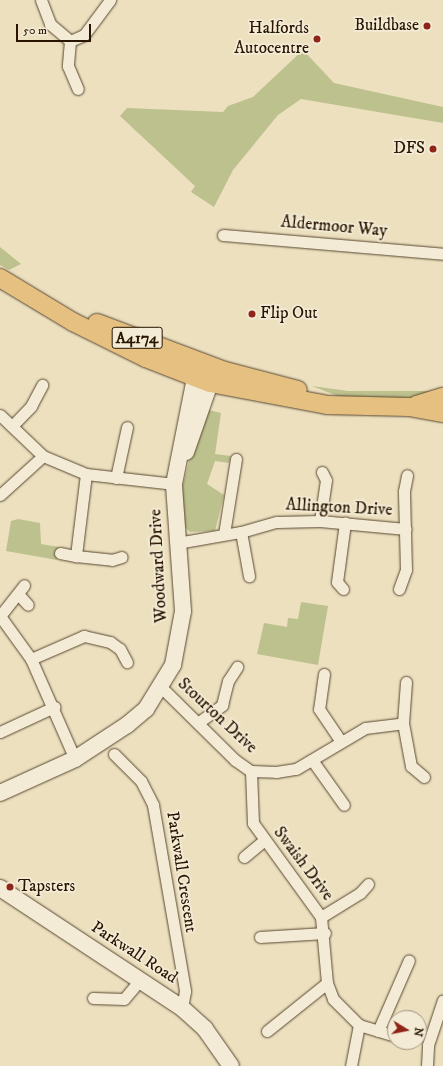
<!DOCTYPE html>
<style>
body{margin:0}
#map{position:relative;width:443px;height:1066px;overflow:hidden;background:#ece0bf;font-family:"IM FELL DW Pica",serif}
div>[style]{position:absolute}
.green>*{inset:0;background:#bdc18e}
.roads{filter:drop-shadow(0 0 1px #594730) drop-shadow(0 0 1px #594730)}
.street>*{height:11px;margin:-5.5px;padding:0 5.5px;transform-origin:5.5px;border-radius:5.5px;background:#f3ebd5}
.secondary>*{height:16px;margin:-8px;padding:0 8px;transform-origin:8px;border-radius:8px;background:#f3ebd5}
.primary>*{height:18px;margin:-9px;padding:0 9px;transform-origin:9px;border-radius:9px;background:#e6c080}
.dots>*{width:11px;height:11px;translate:-50% -50%;box-sizing:border-box;border:2px solid #f3ebd5;border-radius:50%}
span{translate:-50% -50%;white-space:nowrap;text-align:center;line-height:1.15;-webkit-text-stroke:3.5px #f3ebd5;paint-order:stroke}
.shield-label span{padding:1px 3px;background:#f3ebd5;border:1px solid;border-radius:3px;-webkit-text-stroke-width:0}
.shield-label{font-size:16px;color:#281400;font-weight:700}
.poi-label{font-size:17px;color:#281400}
.right{translate:-100% -50%;text-align:right}
.left{translate:0 -50%;text-align:left}
.street-label{font-size:17px;color:#281400}
.north{position:absolute;left:387px;top:1010px;width:40px;height:40px;box-sizing:border-box;background:#f3ebd5;border:1px solid #a29580;border-radius:50%;rotate:100deg;font-size:11px;font-weight:700;line-height:16px;text-align:center;color:#281400}
.north::after{content:'';display:block;margin:auto;width:14px;height:18px;background:#8f2418;clip-path:polygon(50% 0,100% 100%,50% 72%,0 100%)}
.scale{position:absolute;left:16px;top:24px;width:75px;height:18px;box-sizing:border-box;border:2px solid #281400;border-top:0;padding-left:5px;font-size:12px;line-height:14px;white-space:nowrap;color:#281400;-webkit-text-stroke:3px #f3ebd5;paint-order:stroke}
</style>
<div id="map">
<div class="green">
<div style="clip-path:polygon(303px 50px,334px 83px,443px 107px,443px 123px,301px 99px,278px 115px,233px 170px,214px 207px,191px 192px,195px 186px,120px 116px,127px 108px,223px 112px,228px 106px,253px 97px)"></div>
<div style="clip-path:polygon(0 247px,21px 264px,9px 270px,0 265px)"></div>
<div style="clip-path:polygon(312px 386px,348px 391px,438px 391px,416px 400px,340px 397px)"></div>
<div style="clip-path:polygon(209px 410px,221px 413px,215px 454px,231px 456px,229px 463px,215px 461px,207px 484px,224px 495px,215px 531px,190px 532px,183px 525px,181px 492px,193px 447px)"></div>
<div style="clip-path:polygon(18px 519px,40px 523px,41px 544px,59px 547px,57px 560px,6px 551px,11px 521px)"></div>
<div style="clip-path:polygon(301px 602px,328px 606px,318px 665px,257px 654px,264px 623px,287px 627px,288px 618px,298px 619px)"></div>
</div>
<div class="roads">
<div class="street">
<div style="left:41px;top:0;width:26px;rotate:69deg"></div>
<div style="left:50px;top:24px;width:26px;rotate:40deg"></div>
<div style="left:70px;top:41px;width:25px;rotate:95deg"></div>
<div style="left:68px;top:66px;width:25px;rotate:67deg"></div>
<div style="left:70px;top:41px;width:15px;rotate:-23deg"></div>
<div style="left:84px;top:35px;width:44px;rotate:-53.4deg"></div>
<div style="left:223px;top:235px;width:221px;rotate:4.9deg"></div>
<div style="left:0;top:415px;width:59px;rotate:43.6deg"></div>
<div style="left:43px;top:456px;width:47px;rotate:22.7deg"></div>
<div style="left:86px;top:474px;width:89px;rotate:6.5deg"></div>
<div style="left:12px;top:426px;width:28px;rotate:-46deg"></div>
<div style="left:31px;top:406px;width:24px;rotate:-62deg"></div>
<div style="left:86px;top:474px;width:83px;rotate:97deg"></div>
<div style="left:76px;top:556px;width:36px;rotate:6deg"></div>
<div style="left:112px;top:560px;width:10px;rotate:-17deg"></div>
<div style="left:116px;top:478px;width:52px;rotate:-77.8deg"></div>
<div style="left:0;top:495px;width:58px;rotate:-42.2deg"></div>
<div style="left:320px;top:521px;width:41px;rotate:-81.7deg"></div>
<div style="left:326px;top:480px;width:9px;rotate:-117deg"></div>
<div style="left:241px;top:532px;width:45px;rotate:79.7deg"></div>
<div style="left:224px;top:534px;width:76px;rotate:-80.9deg"></div>
<div style="left:177px;top:543px;width:65px;rotate:-9.8deg"></div>
<div style="left:241px;top:532px;width:37px;rotate:-16deg"></div>
<div style="left:277px;top:522px;width:43px;rotate:-1.3deg"></div>
<div style="left:320px;top:521px;width:86px;rotate:5.3deg"></div>
<div style="left:60px;top:553px;width:16px;rotate:11deg"></div>
<div style="left:343px;top:589px;width:9px;rotate:-131deg"></div>
<div style="left:337px;top:582px;width:60px;rotate:-82.3deg"></div>
<div style="left:399px;top:589px;width:20px;rotate:-70deg"></div>
<div style="left:406px;top:570px;width:79px;rotate:-91.5deg"></div>
<div style="left:404px;top:491px;width:16px;rotate:-79deg"></div>
<div style="left:19px;top:595px;width:13px;rotate:48deg"></div>
<div style="left:0;top:616px;width:53px;rotate:54.2deg"></div>
<div style="left:31px;top:659px;width:109px;rotate:66.3deg"></div>
<div style="left:0;top:616px;width:39px;rotate:-52deg"></div>
<div style="left:31px;top:659px;width:58px;rotate:-23.5deg"></div>
<div style="left:84px;top:636px;width:27px;rotate:13deg"></div>
<div style="left:110px;top:642px;width:12px;rotate:35deg"></div>
<div style="left:120px;top:649px;width:15px;rotate:62deg"></div>
<div style="left:324px;top:674px;width:35px;rotate:98deg"></div>
<div style="left:319px;top:709px;width:37px;rotate:56deg"></div>
<div style="left:162px;top:688px;width:103px;rotate:44.6deg"></div>
<div style="left:235px;top:760px;width:19px;rotate:35deg"></div>
<div style="left:251px;top:771px;width:25px;rotate:2deg"></div>
<div style="left:276px;top:772px;width:20px;rotate:-9deg"></div>
<div style="left:296px;top:769px;width:80px;rotate:-30.7deg"></div>
<div style="left:365px;top:728px;width:38px;rotate:-7deg"></div>
<div style="left:403px;top:723px;width:41px;rotate:-85.8deg"></div>
<div style="left:199px;top:722px;width:29px;rotate:-36deg"></div>
<div style="left:222px;top:705px;width:25px;rotate:-76deg"></div>
<div style="left:228px;top:681px;width:17px;rotate:-57deg"></div>
<div style="left:403px;top:723px;width:44px;rotate:79.5deg"></div>
<div style="left:411px;top:766px;width:17px;rotate:40deg"></div>
<div style="left:0;top:732px;width:60px;rotate:-24.8deg"></div>
<div style="left:114px;top:754px;width:38px;rotate:45deg"></div>
<div style="left:141px;top:781px;width:27px;rotate:63deg"></div>
<div style="left:153px;top:805px;width:189px;rotate:80.2deg"></div>
<div style="left:185px;top:991px;width:17px;rotate:100deg"></div>
<div style="left:312px;top:760px;width:55px;rotate:54.6deg"></div>
<div style="left:251px;top:771px;width:52px;rotate:87.8deg"></div>
<div style="left:253px;top:823px;width:116px;rotate:54.1deg"></div>
<div style="left:321px;top:917px;width:66px;rotate:84.8deg"></div>
<div style="left:327px;top:983px;width:17px;rotate:69deg"></div>
<div style="left:333px;top:999px;width:37px;rotate:45deg"></div>
<div style="left:359px;top:1025px;width:38px;rotate:17deg"></div>
<div style="left:244px;top:857px;width:25px;rotate:-40deg"></div>
<div style="left:321px;top:917px;width:46px;rotate:-31.6deg"></div>
<div style="left:360px;top:893px;width:12px;rotate:-48deg"></div>
<div style="left:260px;top:937px;width:65px;rotate:-3.5deg"></div>
<div style="left:93px;top:998px;width:31px;rotate:2deg"></div>
<div style="left:124px;top:999px;width:25px;rotate:-50deg"></div>
<div style="left:267px;top:1031px;width:77px;rotate:-38.7deg"></div>
<div style="left:378px;top:1031px;width:77px;rotate:-66.4deg"></div>
<div style="left:351px;top:1066px;width:42px;rotate:-79deg"></div>
<div style="left:427px;top:1066px;width:21px;rotate:-87deg"></div>
<div style="left:428px;top:1045px;width:47px;rotate:-71.6deg"></div>
</div>
<div class="secondary">
<div style="left:186px;top:452px;width:73px;rotate:-70.8deg"></div>
<div style="left:0;top:793px;width:82px;rotate:-24.4deg"></div>
<div style="left:75px;top:759px;width:62px;rotate:-33.2deg"></div>
<div style="left:127px;top:725px;width:25px;rotate:-40deg"></div>
<div style="left:146px;top:709px;width:52px;rotate:-58.5deg"></div>
<div style="left:173px;top:665px;width:55px;rotate:-79.5deg"></div>
<div style="left:183px;top:611px;width:127px;rotate:-94.1deg"></div>
<div style="left:174px;top:484px;width:108px;rotate:-78.8deg"></div>
<div style="left:195px;top:378px;width:13px;rotate:-23deg"></div>
<div style="left:0;top:888px;width:218px;rotate:33.4deg"></div>
<div style="left:182px;top:1008px;width:31px;rotate:42deg"></div>
<div style="left:205px;top:1029px;width:45px;rotate:54.9deg"></div>
</div>
<div class="primary">
<div style="left:0;top:278px;width:85px;rotate:31.1deg"></div>
<div style="left:73px;top:322px;width:81px;rotate:26.3deg"></div>
<div style="left:146px;top:358px;width:69px;rotate:21.3deg"></div>
<div style="left:210px;top:383px;width:119px;rotate:10.6deg"></div>
<div style="left:327px;top:405px;width:82px;rotate:1.4deg"></div>
<div style="left:409px;top:407px;width:35px;rotate:10deg"></div>
<div style="left:97px;top:323px;width:137px;rotate:20.6deg"></div>
<div style="left:225px;top:371px;width:75px;rotate:14.6deg"></div>
<div style="left:416px;top:405px;width:28px;rotate:-17deg"></div>
</div>
</div>
<div class="dots">
<div style="left:427px;top:26px;background:#8f2418"></div>
<div style="left:317px;top:39px;background:#8f2418"></div>
<div style="left:433px;top:149px;background:#8f2418"></div>
<div style="left:252px;top:314px;background:#8f2418"></div>
<div style="left:10px;top:887px;background:#8f2418"></div>
</div>
<div class="shield-label">
<span style="left:137px;top:338px">A4174</span>
</div>
<div class="poi-label">
<span class="right" style="left:419px;top:26px">Buildbase</span>
<span class="right" style="left:309px;top:39px">Halfords<br>Autocentre</span>
<span class="right" style="left:425px;top:149px">DFS</span>
<span class="left" style="left:260px;top:314px">Flip Out</span>
<span class="left" style="left:18px;top:887px">Tapsters</span>
</div>
<div class="street-label">
<span style="left:334px;top:227px;rotate:5deg">Aldermoor Way</span>
<span style="left:339px;top:508px;rotate:3deg">Allington Drive</span>
<span style="left:159px;top:566px;rotate:-93deg">Woodward Drive</span>
<span style="left:217px;top:716px;rotate:43deg">Stourton Drive</span>
<span style="left:303px;top:864px;rotate:53deg">Swaish Drive</span>
<span style="left:181px;top:872px;rotate:81deg">Parkwall Crescent</span>
<span style="left:134px;top:953px;rotate:33deg">Parkwall Road</span>
</div>
<div class="north">N</div>
<div class="scale">50 m</div>
</div>
